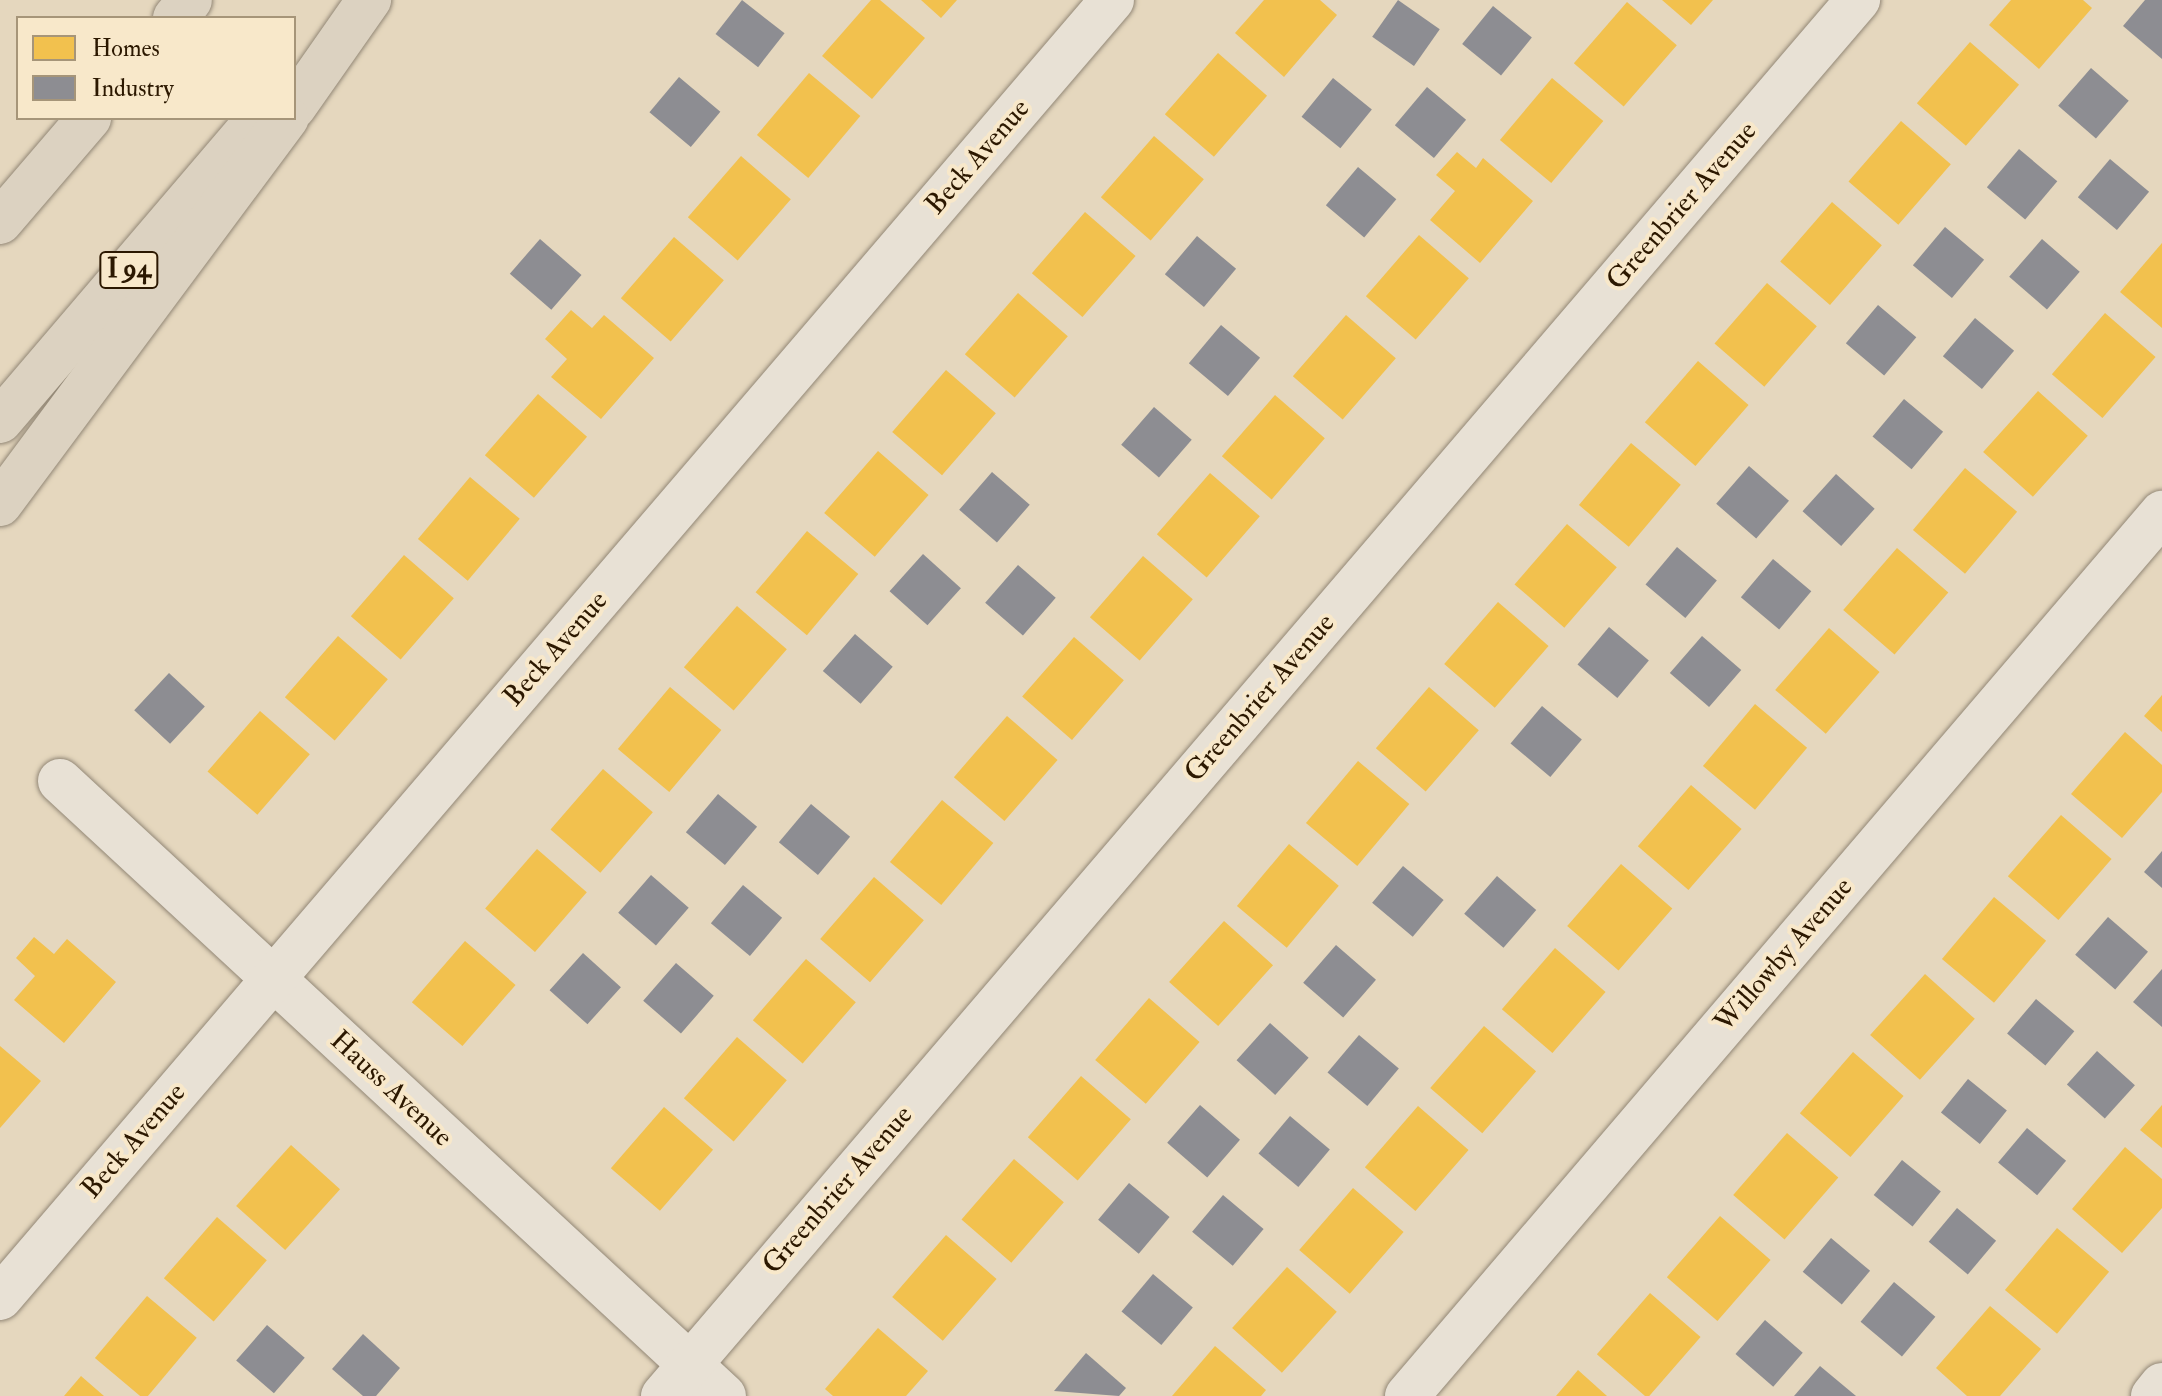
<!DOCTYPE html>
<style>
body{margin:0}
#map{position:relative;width:2162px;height:1396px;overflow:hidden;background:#e5d7be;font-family:"IM FELL Double Pica",serif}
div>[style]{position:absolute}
.homes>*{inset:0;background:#f2c14e;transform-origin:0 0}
.industry>*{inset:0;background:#8d8d92;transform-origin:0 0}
.roads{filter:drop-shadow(0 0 2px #928776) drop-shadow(0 0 2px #928776)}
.minor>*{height:44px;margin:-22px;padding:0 22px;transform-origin:22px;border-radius:22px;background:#e8e1d5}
.highway>*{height:44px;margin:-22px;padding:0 22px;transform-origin:22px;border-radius:22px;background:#dcd2c1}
span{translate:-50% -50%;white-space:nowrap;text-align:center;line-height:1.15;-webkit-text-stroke:8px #f8e8ca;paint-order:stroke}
.shield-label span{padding:2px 6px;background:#f8e8ca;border:2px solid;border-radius:6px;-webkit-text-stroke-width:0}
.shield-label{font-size:26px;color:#2c1800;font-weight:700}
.street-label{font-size:28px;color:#2c1800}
.legend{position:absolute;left:16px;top:16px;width:280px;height:104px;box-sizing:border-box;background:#f8e8ca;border:2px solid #a69579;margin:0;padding:10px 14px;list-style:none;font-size:24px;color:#2c1800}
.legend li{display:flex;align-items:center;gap:16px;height:40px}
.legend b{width:40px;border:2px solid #a69579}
</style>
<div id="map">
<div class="homes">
<div style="clip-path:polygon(871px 0,880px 0,925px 38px,872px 99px,822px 56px)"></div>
<div style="clip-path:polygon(921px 0,957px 0,941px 18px)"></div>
<div style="clip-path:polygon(1264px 0,1320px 0,1337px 15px,1284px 77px,1235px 33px)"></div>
<div style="clip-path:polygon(1662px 0,1713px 0,1691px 25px)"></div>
<div style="clip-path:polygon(2011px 0,2083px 0,2092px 8px,2039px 69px,1989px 25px)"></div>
<div style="left:1627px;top:2px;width:66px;height:81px;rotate:41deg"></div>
<div style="left:1970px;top:42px;width:65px;height:81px;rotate:41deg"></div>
<div style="left:1218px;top:53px;width:65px;height:81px;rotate:41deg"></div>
<div style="left:809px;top:73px;width:67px;height:81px;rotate:40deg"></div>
<div style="left:1552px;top:78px;width:67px;height:81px;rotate:40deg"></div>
<div style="left:1901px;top:121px;width:66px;height:80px;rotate:41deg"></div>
<div style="left:1154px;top:136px;width:66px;height:81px;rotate:41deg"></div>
<div style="clip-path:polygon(1457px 152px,1476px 168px,1483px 158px,1533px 201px,1480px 263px,1430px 220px,1455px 191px,1436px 175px)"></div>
<div style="left:741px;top:156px;width:66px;height:81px;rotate:41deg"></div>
<div style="left:1832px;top:202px;width:66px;height:79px;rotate:41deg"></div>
<div style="left:1085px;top:212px;width:67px;height:81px;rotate:41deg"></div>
<div style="left:1419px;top:235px;width:66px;height:81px;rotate:41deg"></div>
<div style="left:674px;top:237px;width:66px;height:81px;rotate:41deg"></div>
<div style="clip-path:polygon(2162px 243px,2162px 328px,2120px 292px)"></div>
<div style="left:1767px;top:283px;width:66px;height:80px;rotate:41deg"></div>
<div style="left:1018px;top:293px;width:66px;height:81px;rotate:41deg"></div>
<div style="clip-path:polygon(571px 310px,592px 328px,604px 315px,654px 358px,601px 419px,551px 377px,567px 359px,545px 339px)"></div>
<div style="left:2105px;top:313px;width:67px;height:81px;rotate:41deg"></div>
<div style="left:1346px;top:315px;width:66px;height:81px;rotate:41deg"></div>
<div style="left:1698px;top:361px;width:67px;height:81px;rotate:41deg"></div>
<div style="left:946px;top:370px;width:66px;height:82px;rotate:41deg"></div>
<div style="left:2038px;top:391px;width:67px;height:82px;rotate:42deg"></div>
<div style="left:538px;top:394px;width:65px;height:81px;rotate:41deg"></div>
<div style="left:1275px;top:395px;width:66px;height:81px;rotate:41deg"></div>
<div style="left:1631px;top:443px;width:65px;height:81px;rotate:40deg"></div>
<div style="left:878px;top:451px;width:67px;height:82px;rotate:41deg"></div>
<div style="left:1965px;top:468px;width:68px;height:81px;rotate:40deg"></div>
<div style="left:1210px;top:473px;width:66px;height:81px;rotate:41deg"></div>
<div style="left:470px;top:477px;width:65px;height:81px;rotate:40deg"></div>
<div style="left:1567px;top:524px;width:66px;height:80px;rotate:41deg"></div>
<div style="left:807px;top:531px;width:67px;height:80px;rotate:40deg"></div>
<div style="left:1897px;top:548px;width:68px;height:82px;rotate:41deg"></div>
<div style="left:404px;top:555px;width:66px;height:81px;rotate:41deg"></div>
<div style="left:1143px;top:556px;width:66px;height:81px;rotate:41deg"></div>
<div style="left:1498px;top:602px;width:67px;height:82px;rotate:41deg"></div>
<div style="left:737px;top:606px;width:66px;height:81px;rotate:41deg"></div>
<div style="left:1829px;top:628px;width:67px;height:82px;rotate:41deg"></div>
<div style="left:338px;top:636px;width:66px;height:81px;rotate:41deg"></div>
<div style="left:1074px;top:637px;width:66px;height:79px;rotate:41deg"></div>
<div style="left:670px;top:687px;width:67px;height:81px;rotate:40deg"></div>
<div style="left:1429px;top:687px;width:66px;height:81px;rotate:41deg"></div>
<div style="clip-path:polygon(2162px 695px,2162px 732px,2144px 716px)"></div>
<div style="left:1755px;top:704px;width:68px;height:81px;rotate:40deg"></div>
<div style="left:260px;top:711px;width:66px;height:80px;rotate:41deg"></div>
<div style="left:1007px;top:716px;width:67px;height:81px;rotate:41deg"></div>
<div style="clip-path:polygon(2125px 732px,2162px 765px,2162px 792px,2122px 838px,2071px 794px)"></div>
<div style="left:1358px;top:761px;width:67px;height:81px;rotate:40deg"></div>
<div style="left:603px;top:769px;width:66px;height:80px;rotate:41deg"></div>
<div style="left:1691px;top:785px;width:67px;height:81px;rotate:41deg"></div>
<div style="left:942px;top:800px;width:67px;height:81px;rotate:40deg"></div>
<div style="left:2061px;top:815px;width:67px;height:81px;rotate:41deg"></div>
<div style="left:1289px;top:844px;width:65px;height:81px;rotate:40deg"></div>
<div style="left:537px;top:849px;width:66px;height:79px;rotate:41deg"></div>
<div style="left:1621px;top:864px;width:68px;height:82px;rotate:41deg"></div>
<div style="left:874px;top:877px;width:66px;height:82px;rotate:41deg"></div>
<div style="left:1994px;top:897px;width:68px;height:81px;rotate:40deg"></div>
<div style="left:1224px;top:921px;width:66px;height:82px;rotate:42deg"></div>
<div style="clip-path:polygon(34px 937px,54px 954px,67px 939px,116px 982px,64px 1043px,14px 1000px,35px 976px,16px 958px)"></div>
<div style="left:465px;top:941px;width:67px;height:81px;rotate:41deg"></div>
<div style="left:1555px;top:948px;width:67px;height:81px;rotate:41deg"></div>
<div style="left:806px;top:959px;width:66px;height:81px;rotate:41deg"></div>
<div style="left:1925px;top:974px;width:67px;height:82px;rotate:42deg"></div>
<div style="left:1149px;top:998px;width:67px;height:82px;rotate:41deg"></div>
<div style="left:1484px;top:1026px;width:69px;height:82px;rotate:41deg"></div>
<div style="left:737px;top:1037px;width:66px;height:81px;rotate:41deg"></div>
<div style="clip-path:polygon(0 1046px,41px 1081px,0 1128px)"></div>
<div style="left:1853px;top:1052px;width:67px;height:81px;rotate:41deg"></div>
<div style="left:1081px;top:1076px;width:66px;height:81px;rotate:41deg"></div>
<div style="clip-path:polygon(2162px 1105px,2162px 1148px,2140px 1130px)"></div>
<div style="left:1418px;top:1106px;width:67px;height:81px;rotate:41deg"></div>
<div style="left:664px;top:1107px;width:65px;height:81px;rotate:41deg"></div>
<div style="left:1787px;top:1133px;width:68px;height:82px;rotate:41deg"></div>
<div style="left:291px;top:1145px;width:66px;height:82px;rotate:42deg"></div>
<div style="clip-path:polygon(2125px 1147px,2162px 1179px,2162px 1208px,2122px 1253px,2072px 1209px)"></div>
<div style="left:1014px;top:1159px;width:66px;height:80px;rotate:41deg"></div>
<div style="left:1353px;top:1188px;width:67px;height:82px;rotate:41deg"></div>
<div style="left:1720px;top:1216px;width:67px;height:81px;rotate:41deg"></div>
<div style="left:217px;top:1217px;width:66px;height:81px;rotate:41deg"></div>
<div style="left:2057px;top:1228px;width:68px;height:81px;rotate:40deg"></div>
<div style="left:946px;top:1235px;width:67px;height:82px;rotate:41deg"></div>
<div style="left:1287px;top:1267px;width:67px;height:82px;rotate:42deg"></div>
<div style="left:1650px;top:1293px;width:67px;height:81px;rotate:41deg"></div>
<div style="left:147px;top:1296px;width:65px;height:81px;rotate:40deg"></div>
<div style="clip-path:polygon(1990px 1306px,2041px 1349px,2000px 1396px,1967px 1396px,1936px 1368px)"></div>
<div style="clip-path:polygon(878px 1328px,928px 1371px,906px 1396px,833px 1396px,825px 1389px)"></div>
<div style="clip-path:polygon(1215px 1346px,1266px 1390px,1261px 1396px,1172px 1396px)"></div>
<div style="clip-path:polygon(1578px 1370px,1607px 1396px,1556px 1396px)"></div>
<div style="clip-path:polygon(81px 1376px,104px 1396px,64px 1396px)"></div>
</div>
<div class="industry">
<div style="left:742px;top:0;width:54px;height:43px;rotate:38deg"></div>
<div style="left:1398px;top:0;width:51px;height:45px;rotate:35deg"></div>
<div style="clip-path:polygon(2145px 0,2162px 0,2162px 59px,2123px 26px)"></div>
<div style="left:1493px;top:6px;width:50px;height:49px;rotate:39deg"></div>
<div style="left:2091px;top:68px;width:50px;height:50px;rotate:41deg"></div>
<div style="left:679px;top:77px;width:54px;height:46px;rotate:40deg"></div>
<div style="left:1333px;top:78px;width:50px;height:50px;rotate:39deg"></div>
<div style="left:1427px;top:87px;width:51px;height:50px;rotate:40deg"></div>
<div style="left:2019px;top:149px;width:50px;height:50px;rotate:40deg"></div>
<div style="left:2110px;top:159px;width:51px;height:50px;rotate:40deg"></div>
<div style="left:1358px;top:167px;width:50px;height:50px;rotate:40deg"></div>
<div style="left:1945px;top:227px;width:51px;height:50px;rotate:40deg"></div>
<div style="left:1197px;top:236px;width:51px;height:50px;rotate:40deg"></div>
<div style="left:540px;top:239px;width:55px;height:46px;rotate:41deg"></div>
<div style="left:2042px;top:239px;width:50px;height:50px;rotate:41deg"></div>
<div style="left:1878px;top:305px;width:50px;height:50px;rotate:40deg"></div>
<div style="left:1975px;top:318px;width:51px;height:50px;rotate:40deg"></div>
<div style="left:1221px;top:325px;width:51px;height:50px;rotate:40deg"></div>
<div style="left:1904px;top:399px;width:51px;height:49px;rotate:40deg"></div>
<div style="left:1154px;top:407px;width:50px;height:50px;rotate:41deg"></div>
<div style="left:1749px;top:466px;width:53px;height:50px;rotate:41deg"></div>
<div style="left:992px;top:472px;width:50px;height:50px;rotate:41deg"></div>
<div style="left:1836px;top:474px;width:52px;height:50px;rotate:42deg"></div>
<div style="left:1677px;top:547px;width:52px;height:49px;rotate:40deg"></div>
<div style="left:923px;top:554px;width:51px;height:50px;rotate:42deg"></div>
<div style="left:1773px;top:559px;width:50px;height:50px;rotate:40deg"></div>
<div style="left:1018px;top:565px;width:50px;height:50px;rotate:41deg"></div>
<div style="left:1609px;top:627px;width:52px;height:49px;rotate:40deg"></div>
<div style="left:855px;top:634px;width:50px;height:49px;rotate:41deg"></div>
<div style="left:1702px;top:636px;width:52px;height:49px;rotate:41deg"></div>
<div style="left:169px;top:673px;width:49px;height:51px;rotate:43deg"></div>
<div style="left:1542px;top:706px;width:52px;height:49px;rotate:40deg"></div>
<div style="left:718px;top:794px;width:51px;height:50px;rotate:40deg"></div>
<div style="left:811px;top:804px;width:51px;height:50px;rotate:40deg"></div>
<div style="clip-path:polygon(2162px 851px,2162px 888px,2144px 872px)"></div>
<div style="left:1403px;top:866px;width:53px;height:48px;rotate:40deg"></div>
<div style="left:651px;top:875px;width:50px;height:50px;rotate:41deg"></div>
<div style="left:1497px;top:876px;width:52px;height:50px;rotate:41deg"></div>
<div style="left:743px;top:885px;width:51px;height:50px;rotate:40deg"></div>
<div style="left:2108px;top:917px;width:53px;height:50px;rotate:41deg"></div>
<div style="left:1336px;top:945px;width:53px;height:50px;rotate:41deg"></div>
<div style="left:583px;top:953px;width:51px;height:50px;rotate:42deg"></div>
<div style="left:676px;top:963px;width:50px;height:50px;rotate:41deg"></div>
<div style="clip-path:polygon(2162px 969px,2162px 1027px,2133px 1002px)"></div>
<div style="left:2036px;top:999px;width:50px;height:45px;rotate:40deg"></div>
<div style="left:1270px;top:1023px;width:52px;height:50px;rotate:42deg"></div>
<div style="left:1359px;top:1035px;width:52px;height:49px;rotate:40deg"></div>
<div style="left:2097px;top:1051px;width:51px;height:45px;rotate:42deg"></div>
<div style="left:1968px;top:1079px;width:50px;height:43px;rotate:39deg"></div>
<div style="left:1200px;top:1105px;width:53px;height:50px;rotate:41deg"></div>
<div style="left:1290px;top:1116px;width:52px;height:49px;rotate:40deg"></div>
<div style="left:2027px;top:1128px;width:51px;height:45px;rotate:40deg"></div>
<div style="left:1902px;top:1160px;width:50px;height:45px;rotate:39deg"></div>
<div style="left:1129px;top:1183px;width:53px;height:48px;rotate:40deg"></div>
<div style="left:1223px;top:1195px;width:53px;height:48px;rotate:40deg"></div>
<div style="left:1957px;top:1208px;width:51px;height:44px;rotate:40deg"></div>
<div style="left:1831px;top:1238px;width:51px;height:44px;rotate:40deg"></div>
<div style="left:1153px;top:1274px;width:52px;height:49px;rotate:40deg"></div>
<div style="left:1894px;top:1282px;width:54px;height:52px;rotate:40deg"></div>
<div style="left:1765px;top:1320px;width:50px;height:45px;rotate:41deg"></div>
<div style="left:267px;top:1325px;width:50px;height:47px;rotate:41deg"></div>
<div style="clip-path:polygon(363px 1334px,400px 1368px,376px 1396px,363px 1396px,332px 1369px)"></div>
<div style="clip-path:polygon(1086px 1353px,1126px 1388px,1119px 1396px,1054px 1391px)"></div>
<div style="clip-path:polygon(1820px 1366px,1856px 1396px,1794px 1396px)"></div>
</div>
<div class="roads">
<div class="minor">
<div style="left:60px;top:781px;width:905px;rotate:42.81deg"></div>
<div style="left:0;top:1298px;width:1709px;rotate:-49.41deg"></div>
<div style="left:663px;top:1396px;width:1838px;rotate:-49.44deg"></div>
<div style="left:1407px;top:1396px;width:1162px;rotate:-49.47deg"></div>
<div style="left:2153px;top:1396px;width:14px;rotate:-51deg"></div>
</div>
<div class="highway">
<div style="left:175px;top:18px;width:23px;rotate:-50deg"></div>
<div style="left:294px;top:107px;width:131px;rotate:-55deg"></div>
<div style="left:0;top:222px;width:137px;rotate:-49.4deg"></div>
<div style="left:0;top:421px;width:377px;rotate:-49.5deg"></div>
<div style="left:0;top:504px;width:481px;rotate:-53.4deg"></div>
</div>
</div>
<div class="shield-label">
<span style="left:129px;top:270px">I 94</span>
</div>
<div class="street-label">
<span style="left:978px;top:157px;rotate:-49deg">Beck Avenue</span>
<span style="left:1682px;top:206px;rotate:-49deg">Greenbrier Avenue</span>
<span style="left:556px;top:649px;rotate:-49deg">Beck Avenue</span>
<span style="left:1260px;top:698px;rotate:-49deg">Greenbrier Avenue</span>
<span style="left:1784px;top:955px;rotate:-49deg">Willowby Avenue</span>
<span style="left:391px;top:1089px;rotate:43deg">Hauss Avenue</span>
<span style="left:134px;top:1141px;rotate:-49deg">Beck Avenue</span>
<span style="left:838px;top:1190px;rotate:-49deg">Greenbrier Avenue</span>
</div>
<ul class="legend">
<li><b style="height:22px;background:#f2c14e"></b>Homes</li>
<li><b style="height:22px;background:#8d8d92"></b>Industry</li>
</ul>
</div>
